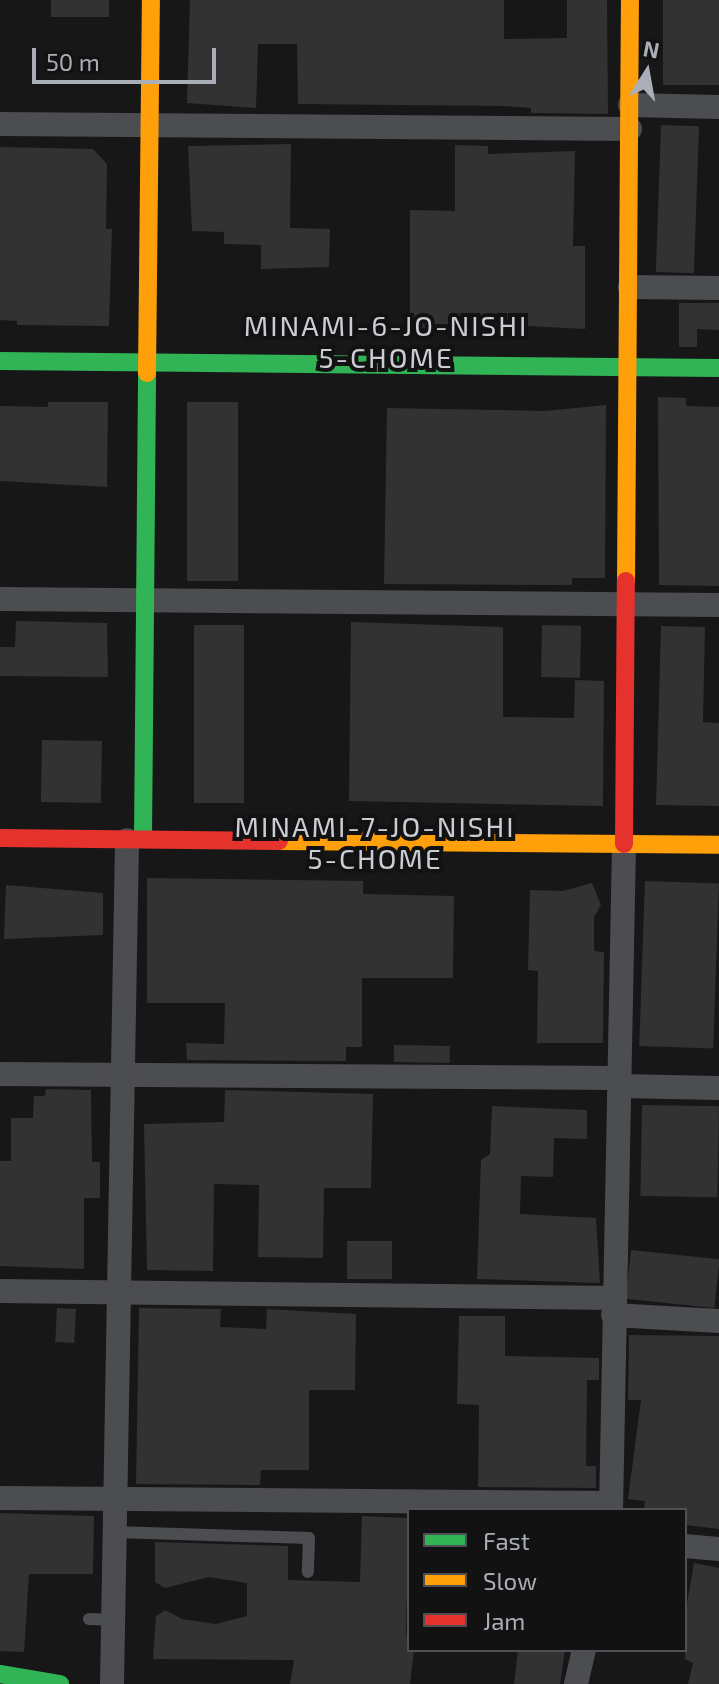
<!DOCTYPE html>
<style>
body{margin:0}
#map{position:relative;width:719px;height:1684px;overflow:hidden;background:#171718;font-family:"Exo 2",sans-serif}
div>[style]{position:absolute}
.building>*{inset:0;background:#323233;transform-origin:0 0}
.lane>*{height:12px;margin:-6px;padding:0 6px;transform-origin:6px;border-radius:6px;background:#4c4d50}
.street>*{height:24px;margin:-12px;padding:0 12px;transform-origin:12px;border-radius:12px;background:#4c4d50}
.fast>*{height:18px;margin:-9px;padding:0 9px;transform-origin:9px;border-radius:9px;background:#30b455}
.slow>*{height:18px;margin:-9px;padding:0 9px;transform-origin:9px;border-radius:9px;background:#ff9f0a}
.jam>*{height:18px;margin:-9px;padding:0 9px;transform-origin:9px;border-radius:9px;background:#e5322d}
span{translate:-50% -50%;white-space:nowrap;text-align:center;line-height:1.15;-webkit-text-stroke:8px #121213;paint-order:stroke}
.neighbourhood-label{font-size:28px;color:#cacdd3;letter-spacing:2px}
.legend{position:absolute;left:407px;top:1508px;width:280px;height:144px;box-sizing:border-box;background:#121213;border:2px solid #4f5055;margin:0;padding:10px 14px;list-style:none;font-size:24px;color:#aaaeb7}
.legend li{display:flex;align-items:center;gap:16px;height:40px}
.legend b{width:40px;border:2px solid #4f5055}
.north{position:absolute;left:607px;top:32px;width:80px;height:80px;-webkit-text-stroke:6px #121213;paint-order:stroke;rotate:11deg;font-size:22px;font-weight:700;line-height:32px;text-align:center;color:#aaaeb7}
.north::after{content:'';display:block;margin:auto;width:28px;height:36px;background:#aaaeb7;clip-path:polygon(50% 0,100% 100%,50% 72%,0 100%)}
.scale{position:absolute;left:32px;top:48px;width:184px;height:36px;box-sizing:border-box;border:4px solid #aaaeb7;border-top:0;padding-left:10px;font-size:24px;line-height:28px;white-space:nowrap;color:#aaaeb7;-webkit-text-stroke:6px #121213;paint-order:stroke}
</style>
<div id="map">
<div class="building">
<div style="left:51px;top:0;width:58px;height:17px"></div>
<div style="clip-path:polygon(190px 0,504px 0,504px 39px,567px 38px,567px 0,607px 0,608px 114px,531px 113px,531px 108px,505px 106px,298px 104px,297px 44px,258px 44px,256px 108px,187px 103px)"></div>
<div style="left:663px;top:0;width:56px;height:85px"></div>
<div style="left:661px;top:125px;width:38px;height:147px;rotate:2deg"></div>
<div style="clip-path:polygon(291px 144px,290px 228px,330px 229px,329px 267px,261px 269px,261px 245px,224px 244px,224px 232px,192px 231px,188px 146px)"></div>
<div style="clip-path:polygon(455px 145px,488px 146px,488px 154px,575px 151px,573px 246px,585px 246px,585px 329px,486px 324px,486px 328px,410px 328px,410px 210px,455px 211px)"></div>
<div style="clip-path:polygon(0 147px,93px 149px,107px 164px,106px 229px,112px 229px,109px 326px,17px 325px,17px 321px,0 320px)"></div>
<div style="clip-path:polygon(679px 303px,719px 303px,719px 330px,697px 329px,697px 347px,679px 347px)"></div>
<div style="clip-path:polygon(658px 397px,686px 398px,686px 406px,719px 407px,719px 586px,659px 585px)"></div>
<div style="clip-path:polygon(48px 402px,108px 402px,107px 487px,0 481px,0 406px,48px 407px)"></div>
<div style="left:187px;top:402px;width:51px;height:179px"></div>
<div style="clip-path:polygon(606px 405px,605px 578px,572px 578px,572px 585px,384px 584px,387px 408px,545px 411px)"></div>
<div style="clip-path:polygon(16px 621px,107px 623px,108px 677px,0 676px,0 647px,15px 647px)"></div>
<div style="clip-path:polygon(351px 622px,503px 627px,503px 717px,574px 718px,575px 680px,604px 681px,603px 806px,349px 801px)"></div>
<div style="left:194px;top:625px;width:50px;height:178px"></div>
<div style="left:542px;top:625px;width:39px;height:52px;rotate:1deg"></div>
<div style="clip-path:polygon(661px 626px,705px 627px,703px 722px,719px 723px,719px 806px,656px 805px)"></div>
<div style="left:42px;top:740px;width:60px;height:62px;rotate:1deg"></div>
<div style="clip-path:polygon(147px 878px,363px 881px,363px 894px,454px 896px,453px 978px,362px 978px,362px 1047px,346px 1047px,346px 1061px,187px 1060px,186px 1043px,224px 1044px,225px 1003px,147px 1003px)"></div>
<div style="left:645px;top:881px;width:74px;height:165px;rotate:2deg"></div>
<div style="clip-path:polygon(592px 883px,601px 905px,594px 917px,594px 951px,604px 952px,603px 1043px,537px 1043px,538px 971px,528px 970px,530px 890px,563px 891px)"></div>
<div style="clip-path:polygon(6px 885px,103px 893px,103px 935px,4px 939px)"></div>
<div style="left:394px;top:1045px;width:56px;height:17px;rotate:1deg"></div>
<div style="clip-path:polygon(46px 1089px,91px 1090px,92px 1162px,100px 1162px,100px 1198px,84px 1198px,84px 1269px,0 1266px,0 1161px,11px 1161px,11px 1118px,33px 1118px,34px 1096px,45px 1096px)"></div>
<div style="clip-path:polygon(225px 1090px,373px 1094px,371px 1188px,324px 1188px,323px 1258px,258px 1257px,259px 1185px,214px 1184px,213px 1271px,147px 1270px,144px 1124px,224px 1122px)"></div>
<div style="left:642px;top:1105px;width:77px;height:91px;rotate:1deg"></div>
<div style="clip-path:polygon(492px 1106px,587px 1110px,587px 1139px,554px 1138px,553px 1177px,521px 1176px,520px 1214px,596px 1218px,600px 1283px,477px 1279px,481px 1160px,490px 1154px)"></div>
<div style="left:347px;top:1241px;width:45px;height:38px"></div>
<div style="left:631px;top:1250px;width:89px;height:49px;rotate:6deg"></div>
<div style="left:57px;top:1308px;width:19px;height:34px;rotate:3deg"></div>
<div style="clip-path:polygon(139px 1308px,221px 1309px,220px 1327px,266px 1329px,267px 1309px,356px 1314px,355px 1390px,309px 1390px,309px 1470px,261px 1470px,260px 1485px,136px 1484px)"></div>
<div style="clip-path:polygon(459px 1316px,505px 1316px,505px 1356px,599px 1358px,599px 1380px,587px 1380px,586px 1466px,596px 1466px,596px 1488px,478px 1487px,479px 1405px,457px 1404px)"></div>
<div style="clip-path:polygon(629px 1335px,719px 1336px,719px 1529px,685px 1525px,685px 1510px,644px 1510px,645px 1501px,628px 1499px,641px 1400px,628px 1400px)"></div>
<div style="clip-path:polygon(0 1513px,94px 1516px,93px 1574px,29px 1574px,24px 1652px,0 1651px)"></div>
<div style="clip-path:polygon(362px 1516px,409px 1518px,406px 1631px,409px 1650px,414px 1650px,410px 1684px,290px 1684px,294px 1660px,153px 1659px,156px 1616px,165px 1610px,182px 1619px,216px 1624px,247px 1616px,247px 1583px,209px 1577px,165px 1588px,155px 1582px,155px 1542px,288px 1546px,288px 1580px,360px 1582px)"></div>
<div style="clip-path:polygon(694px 1563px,719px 1568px,719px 1684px,688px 1684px,693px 1663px,685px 1659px,685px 1615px)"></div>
<div style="clip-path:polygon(518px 1650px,565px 1650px,560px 1684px,514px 1684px)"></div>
</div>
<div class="lane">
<div style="left:115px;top:1532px;width:194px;rotate:1.8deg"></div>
<div style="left:309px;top:1538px;width:34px;rotate:92deg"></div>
<div style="left:89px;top:1619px;width:24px;rotate:2deg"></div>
</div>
<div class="street">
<div style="left:630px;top:105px;width:89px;rotate:1.3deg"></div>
<div style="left:0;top:124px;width:630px;rotate:0.45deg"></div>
<div style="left:630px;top:287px;width:89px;rotate:0.6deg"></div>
<div style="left:0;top:599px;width:719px;rotate:0.48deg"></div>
<div style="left:0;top:1074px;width:620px;rotate:0.37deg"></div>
<div style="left:620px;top:1086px;width:99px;rotate:1.2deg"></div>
<div style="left:0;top:1291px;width:613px;rotate:0.65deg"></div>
<div style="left:613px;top:1315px;width:106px;rotate:3.2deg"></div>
<div style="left:0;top:1498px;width:611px;rotate:0.47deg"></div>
<div style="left:611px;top:1510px;width:666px;rotate:-88.88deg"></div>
<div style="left:685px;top:1546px;width:34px;rotate:5deg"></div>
<div style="left:112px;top:1684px;width:844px;rotate:-88.98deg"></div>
<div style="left:576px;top:1684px;width:35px;rotate:-77deg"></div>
</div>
<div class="fast">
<div style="left:0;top:361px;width:719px;rotate:0.56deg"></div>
<div style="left:143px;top:839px;width:466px;rotate:-89.5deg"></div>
<div style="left:0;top:1674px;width:61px;rotate:9.5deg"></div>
</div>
<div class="slow">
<div style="left:147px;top:373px;width:373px;rotate:-89.4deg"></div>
<div style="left:626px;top:581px;width:581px;rotate:-89.61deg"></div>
<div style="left:279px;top:841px;width:440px;rotate:0.5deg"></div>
</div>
<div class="jam">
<div style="left:0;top:838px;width:279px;rotate:0.6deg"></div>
<div style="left:624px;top:844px;width:263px;rotate:-89.6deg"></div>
</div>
<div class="neighbourhood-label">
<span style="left:386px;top:341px">MINAMI-6-JO-NISHI<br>5-CHOME</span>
<span style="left:375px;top:842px">MINAMI-7-JO-NISHI<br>5-CHOME</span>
</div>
<ul class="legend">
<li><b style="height:10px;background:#30b455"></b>Fast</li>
<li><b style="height:10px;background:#ff9f0a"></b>Slow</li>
<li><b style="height:10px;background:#e5322d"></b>Jam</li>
</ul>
<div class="north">N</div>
<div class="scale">50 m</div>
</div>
